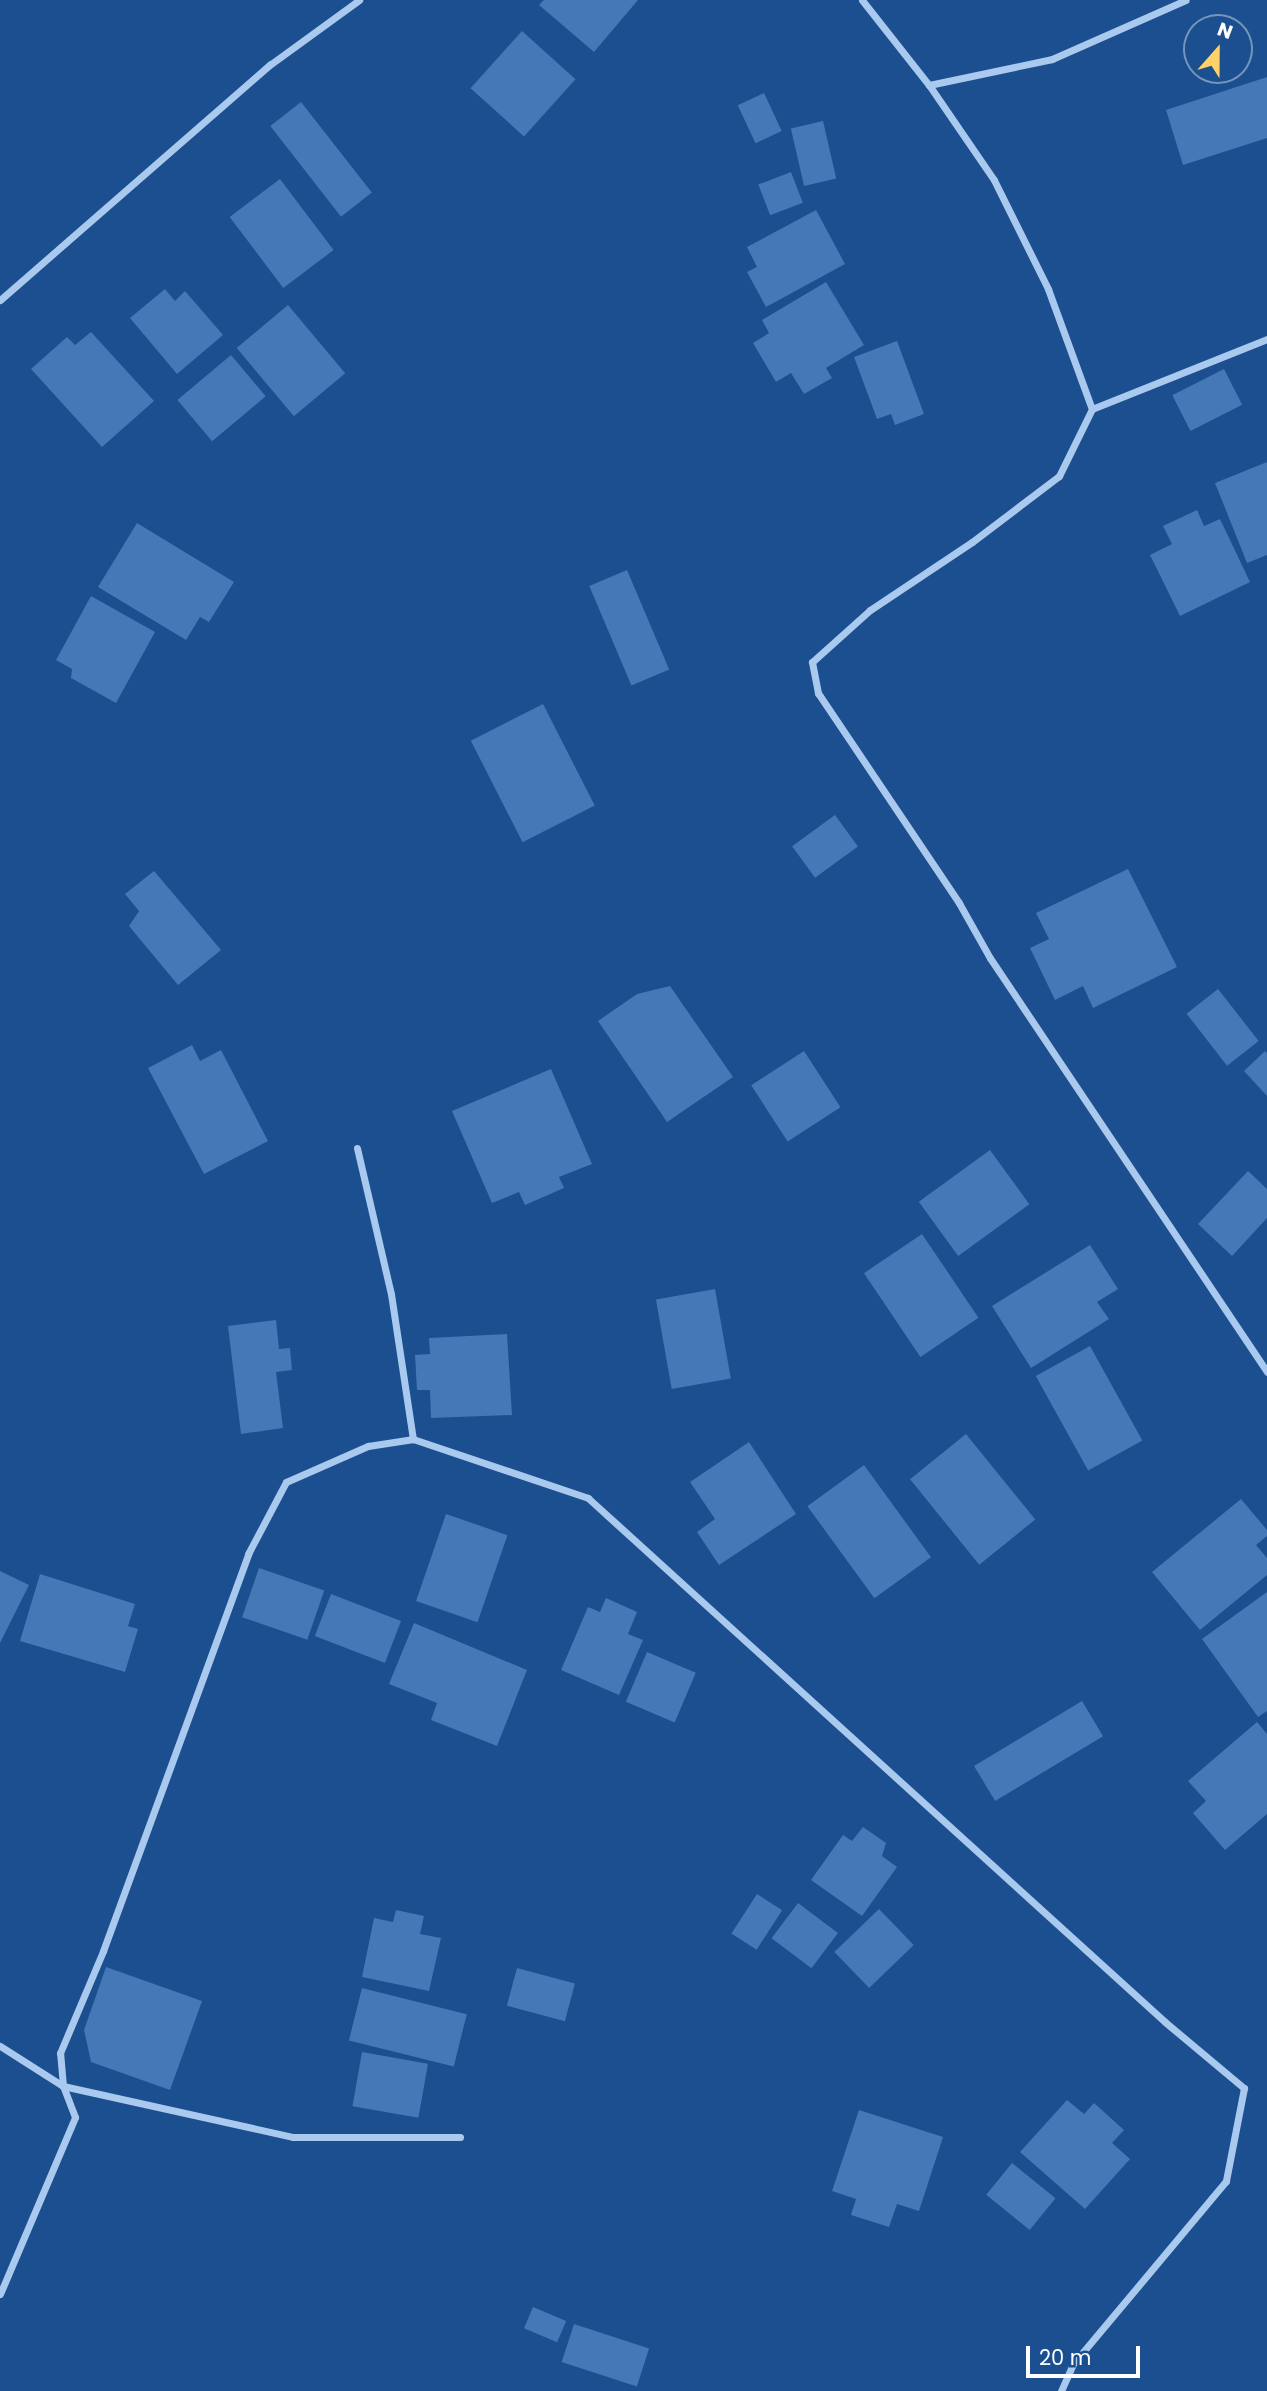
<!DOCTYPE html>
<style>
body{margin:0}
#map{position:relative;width:1267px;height:2391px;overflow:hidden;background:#1b4f8f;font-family:Poppins,sans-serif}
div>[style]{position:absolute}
.building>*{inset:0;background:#4478b7;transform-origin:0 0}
.street>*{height:7px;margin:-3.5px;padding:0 3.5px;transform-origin:3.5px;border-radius:3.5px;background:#a9c9ee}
span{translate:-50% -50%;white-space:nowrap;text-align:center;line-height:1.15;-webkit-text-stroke:5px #1b4f8f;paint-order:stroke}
.north{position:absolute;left:1183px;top:14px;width:70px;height:70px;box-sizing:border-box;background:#1b4f8f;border:2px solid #7695bc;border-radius:50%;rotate:21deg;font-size:19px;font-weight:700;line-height:28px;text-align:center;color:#fff}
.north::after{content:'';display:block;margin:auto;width:24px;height:32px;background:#ffd166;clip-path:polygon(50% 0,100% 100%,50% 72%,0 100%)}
.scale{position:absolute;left:1026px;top:2346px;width:114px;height:32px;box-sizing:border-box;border:4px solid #fff;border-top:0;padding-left:9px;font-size:21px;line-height:24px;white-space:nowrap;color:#fff;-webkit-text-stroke:5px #1b4f8f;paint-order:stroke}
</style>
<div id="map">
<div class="building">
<div style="clip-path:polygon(544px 0,638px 0,594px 52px,539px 5px)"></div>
<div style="left:522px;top:31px;width:72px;height:77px;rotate:42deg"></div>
<div style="clip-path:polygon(1267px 77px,1267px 138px,1183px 165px,1166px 110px)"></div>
<div style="left:764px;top:93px;width:42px;height:29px;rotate:65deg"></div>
<div style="left:301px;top:102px;width:115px;height:39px;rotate:52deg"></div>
<div style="left:823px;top:121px;width:59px;height:33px;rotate:77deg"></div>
<div style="left:791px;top:172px;width:33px;height:35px;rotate:69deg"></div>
<div style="left:280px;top:179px;width:89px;height:63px;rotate:53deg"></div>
<div style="clip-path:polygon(816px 210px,845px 264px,766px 307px,747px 272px,757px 267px,747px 247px)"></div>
<div style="clip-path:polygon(826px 282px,864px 345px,826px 368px,832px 378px,804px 394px,791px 373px,776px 382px,753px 343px,769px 333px,762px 320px)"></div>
<div style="clip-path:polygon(165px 289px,175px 301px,185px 291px,223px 335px,177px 374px,130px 318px)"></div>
<div style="left:288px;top:305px;width:89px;height:67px;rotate:50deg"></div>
<div style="clip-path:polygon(91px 332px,154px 401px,102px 447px,31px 369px,67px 337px,75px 345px)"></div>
<div style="clip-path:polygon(897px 341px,924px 414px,895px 425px,891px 414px,877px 419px,854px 357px)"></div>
<div style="left:231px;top:355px;width:54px;height:70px;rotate:50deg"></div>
<div style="left:1224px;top:369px;width:40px;height:58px;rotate:63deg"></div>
<div style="clip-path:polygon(1267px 462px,1267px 555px,1247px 563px,1215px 483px)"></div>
<div style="clip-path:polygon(1197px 510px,1204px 526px,1220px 519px,1250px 582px,1180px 616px,1150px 555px,1172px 544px,1163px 526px)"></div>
<div style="clip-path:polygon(137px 523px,234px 582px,209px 622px,200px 617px,186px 640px,98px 587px)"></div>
<div style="left:627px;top:570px;width:108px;height:41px;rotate:67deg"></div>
<div style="clip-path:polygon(91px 596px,155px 632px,116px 703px,71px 678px,72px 669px,56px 660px)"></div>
<div style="left:543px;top:704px;width:114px;height:81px;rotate:63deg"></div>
<div style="left:835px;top:815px;width:39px;height:53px;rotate:54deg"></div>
<div style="clip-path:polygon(1128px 869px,1177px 967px,1093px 1008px,1083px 986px,1055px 1000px,1030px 948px,1049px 939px,1036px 913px)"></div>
<div style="clip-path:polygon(154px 871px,221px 950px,178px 985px,129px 926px,139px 911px,125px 894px)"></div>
<div style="clip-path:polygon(670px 986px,733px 1077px,667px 1122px,598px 1021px,637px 994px)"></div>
<div style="left:1218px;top:989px;width:66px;height:40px;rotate:52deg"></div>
<div style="clip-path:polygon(192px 1045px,200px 1061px,221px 1050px,268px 1141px,204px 1174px,148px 1068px)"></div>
<div style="left:804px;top:1051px;width:67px;height:63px;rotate:57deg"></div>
<div style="clip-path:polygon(1265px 1051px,1267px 1053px,1267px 1096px,1244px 1071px)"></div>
<div style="clip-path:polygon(551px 1069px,592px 1164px,559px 1177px,564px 1188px,525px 1205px,519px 1192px,492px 1203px,452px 1111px)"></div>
<div style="left:990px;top:1150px;width:67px;height:88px;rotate:54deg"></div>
<div style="clip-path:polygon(1248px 1171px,1267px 1189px,1267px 1218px,1232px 1256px,1198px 1224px)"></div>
<div style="left:922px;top:1234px;width:101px;height:70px;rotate:56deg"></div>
<div style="clip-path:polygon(1090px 1245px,1118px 1289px,1097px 1302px,1109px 1319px,1031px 1368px,992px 1306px)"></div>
<div style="left:715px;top:1289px;width:91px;height:60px;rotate:80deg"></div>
<div style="clip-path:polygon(276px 1320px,279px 1349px,290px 1348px,292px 1370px,276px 1372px,283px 1428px,241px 1434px,228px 1326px)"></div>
<div style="clip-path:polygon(507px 1334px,512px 1415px,431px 1418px,430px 1390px,417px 1390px,415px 1355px,430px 1354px,429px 1338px)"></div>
<div style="left:1090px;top:1346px;width:108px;height:62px;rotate:61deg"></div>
<div style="left:966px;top:1434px;width:110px;height:72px;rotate:51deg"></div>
<div style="clip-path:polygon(749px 1442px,796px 1514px,719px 1565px,697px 1532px,715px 1519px,690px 1482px)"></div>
<div style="left:864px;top:1465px;width:114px;height:70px;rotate:54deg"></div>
<div style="clip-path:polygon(1241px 1499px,1267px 1530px,1267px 1536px,1256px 1545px,1267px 1558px,1267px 1575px,1200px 1630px,1152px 1572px)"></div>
<div style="left:446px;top:1514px;width:65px;height:92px;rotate:19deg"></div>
<div style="left:259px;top:1568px;width:69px;height:52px;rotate:19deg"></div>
<div style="clip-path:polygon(0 1571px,29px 1585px,0 1643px)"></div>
<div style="clip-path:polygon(40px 1574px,135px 1604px,128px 1626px,138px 1629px,125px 1672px,20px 1641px)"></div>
<div style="clip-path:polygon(1267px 1592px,1267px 1711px,1258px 1717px,1202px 1639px)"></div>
<div style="left:331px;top:1594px;width:75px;height:45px;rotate:21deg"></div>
<div style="clip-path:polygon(606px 1598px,637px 1612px,628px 1634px,643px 1640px,619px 1695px,561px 1670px,588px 1607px,600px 1612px)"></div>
<div style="clip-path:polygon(414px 1623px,527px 1670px,497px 1746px,431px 1720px,437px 1703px,389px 1684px)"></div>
<div style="left:647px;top:1652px;width:53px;height:54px;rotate:23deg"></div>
<div style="left:1082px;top:1701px;width:41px;height:126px;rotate:59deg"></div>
<div style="clip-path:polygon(1257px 1722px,1267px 1734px,1267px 1814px,1225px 1850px,1193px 1813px,1206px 1801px,1188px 1781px)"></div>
<div style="clip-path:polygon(863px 1827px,886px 1843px,882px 1856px,897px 1867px,862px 1916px,811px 1880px,843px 1835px,852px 1841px)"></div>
<div style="left:757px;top:1894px;width:30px;height:47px;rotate:33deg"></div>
<div style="left:798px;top:1903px;width:50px;height:44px;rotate:37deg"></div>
<div style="left:879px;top:1909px;width:50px;height:62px;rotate:46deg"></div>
<div style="clip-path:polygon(396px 1910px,424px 1916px,420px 1934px,441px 1938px,429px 1991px,362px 1977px,374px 1918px,393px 1922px)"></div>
<div style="clip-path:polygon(106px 1967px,202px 2001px,170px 2090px,91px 2062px,84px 2030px)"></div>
<div style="left:517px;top:1968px;width:60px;height:39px;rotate:15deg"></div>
<div style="left:362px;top:1988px;width:108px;height:54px;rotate:14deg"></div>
<div style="left:362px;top:2052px;width:67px;height:55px;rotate:10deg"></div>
<div style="clip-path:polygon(1067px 2100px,1084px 2114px,1094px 2103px,1124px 2130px,1112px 2143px,1130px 2159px,1085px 2209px,1020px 2152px)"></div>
<div style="clip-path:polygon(859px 2110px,943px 2137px,919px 2211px,897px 2204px,889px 2227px,851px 2215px,856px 2199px,832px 2191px)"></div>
<div style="left:1012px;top:2163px;width:56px;height:41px;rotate:39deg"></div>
<div style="left:533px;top:2307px;width:36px;height:23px;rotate:23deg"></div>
<div style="left:574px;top:2324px;width:79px;height:40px;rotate:18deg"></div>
</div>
<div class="street">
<div style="left:862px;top:0;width:108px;rotate:51.8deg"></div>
<div style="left:929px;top:85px;width:115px;rotate:55.6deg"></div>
<div style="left:994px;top:180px;width:122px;rotate:63.6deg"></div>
<div style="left:1048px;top:289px;width:128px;rotate:69.9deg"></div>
<div style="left:929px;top:85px;width:126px;rotate:-11.9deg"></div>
<div style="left:1052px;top:59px;width:146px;rotate:-23.8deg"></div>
<div style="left:0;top:300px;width:359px;rotate:-41.1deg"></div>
<div style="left:271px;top:64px;width:109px;rotate:-36deg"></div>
<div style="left:1267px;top:339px;width:188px;rotate:158.2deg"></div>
<div style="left:1092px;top:409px;width:75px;rotate:116.2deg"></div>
<div style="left:1059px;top:476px;width:109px;rotate:142.8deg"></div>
<div style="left:972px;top:542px;width:123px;rotate:146.3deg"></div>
<div style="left:870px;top:610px;width:78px;rotate:138.1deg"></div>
<div style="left:812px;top:662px;width:32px;rotate:79deg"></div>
<div style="left:818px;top:693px;width:253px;rotate:56.1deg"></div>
<div style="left:959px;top:903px;width:63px;rotate:60.6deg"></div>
<div style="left:990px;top:958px;width:498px;rotate:56.2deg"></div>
<div style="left:357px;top:1148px;width:150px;rotate:76.9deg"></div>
<div style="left:391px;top:1294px;width:147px;rotate:81.4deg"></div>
<div style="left:0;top:2046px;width:75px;rotate:32.4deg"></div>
<div style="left:63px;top:2086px;width:236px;rotate:12.5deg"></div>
<div style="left:293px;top:2137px;width:167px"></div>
<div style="left:0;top:2294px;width:192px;rotate:-67deg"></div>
<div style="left:75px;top:2117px;width:33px;rotate:-111deg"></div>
<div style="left:63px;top:2086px;width:33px;rotate:-95deg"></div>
<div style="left:60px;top:2053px;width:111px;rotate:-67.1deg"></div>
<div style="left:103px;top:1951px;width:423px;rotate:-69.9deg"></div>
<div style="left:248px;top:1554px;width:81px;rotate:-62.2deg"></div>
<div style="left:286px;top:1482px;width:90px;rotate:-23.7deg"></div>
<div style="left:368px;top:1446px;width:46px;rotate:-8.8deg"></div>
<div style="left:413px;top:1439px;width:185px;rotate:18.6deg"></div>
<div style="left:588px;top:1498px;width:779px;rotate:42.24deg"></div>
<div style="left:1165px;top:2022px;width:103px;rotate:39.9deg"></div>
<div style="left:1244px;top:2088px;width:95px;rotate:101deg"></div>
<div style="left:1226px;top:2181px;width:239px;rotate:129.9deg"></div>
<div style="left:1073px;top:2364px;width:30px;rotate:114deg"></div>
</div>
<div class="north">N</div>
<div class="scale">20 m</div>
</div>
